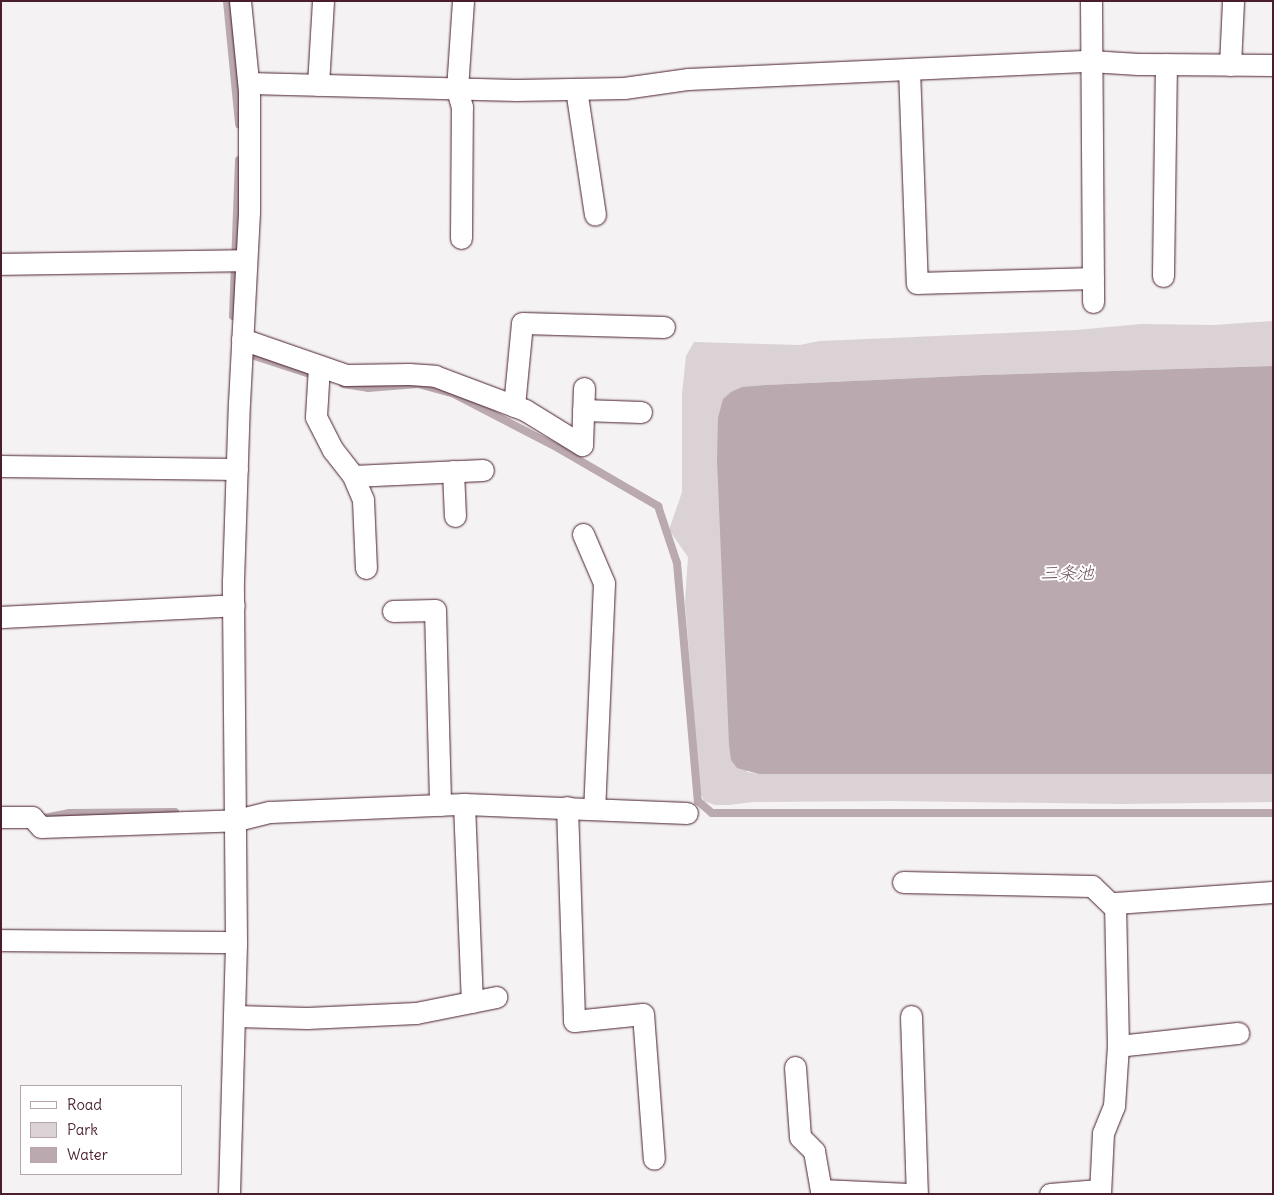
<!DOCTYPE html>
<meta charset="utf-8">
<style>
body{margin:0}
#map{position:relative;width:1274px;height:1195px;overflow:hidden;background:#f4f2f2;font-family:Delius,"Klee One",sans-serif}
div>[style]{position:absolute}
.green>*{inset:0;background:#dbd2d5}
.water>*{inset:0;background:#baa9ae}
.stream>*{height:8px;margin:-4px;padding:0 4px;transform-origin:4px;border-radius:4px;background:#baa9ae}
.roads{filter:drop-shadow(0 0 1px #4a1f2b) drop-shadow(0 0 1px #4a1f2b)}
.street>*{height:21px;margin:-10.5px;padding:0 10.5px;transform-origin:10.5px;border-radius:10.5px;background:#fff}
span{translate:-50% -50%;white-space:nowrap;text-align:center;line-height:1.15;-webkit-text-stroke:4px #fff;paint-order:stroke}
.water-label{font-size:18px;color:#714f59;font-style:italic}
.frame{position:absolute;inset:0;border:2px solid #4a1f2b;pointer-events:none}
.legend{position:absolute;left:20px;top:1085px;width:162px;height:90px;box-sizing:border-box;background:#fff;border:1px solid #b7a5aa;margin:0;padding:6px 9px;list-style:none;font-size:15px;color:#4a1f2b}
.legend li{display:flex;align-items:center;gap:10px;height:25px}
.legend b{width:25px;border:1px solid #b7a5aa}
</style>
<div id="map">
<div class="green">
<div style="clip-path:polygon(1273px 321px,1273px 366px,983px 375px,766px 385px,747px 772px,759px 774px,1273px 774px,1273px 802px,1122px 804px,894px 801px,753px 802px,729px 805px,715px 805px,704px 801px,700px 791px,685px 602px,688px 557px,669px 530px,682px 492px,682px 394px,686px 356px,694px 342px,800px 345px,819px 341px,1076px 330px,1141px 324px,1213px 325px)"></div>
</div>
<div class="water">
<div style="clip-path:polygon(1273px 366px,1273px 774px,759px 774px,737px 768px,731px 760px,729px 744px,717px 460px,718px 418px,723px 399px,731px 392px,742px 387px,766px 385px,983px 375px)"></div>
</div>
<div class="stream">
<div style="left:227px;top:1px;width:124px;rotate:84.4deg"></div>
<div style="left:233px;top:316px;width:156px;rotate:-87.8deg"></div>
<div style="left:255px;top:356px;width:64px;rotate:18.2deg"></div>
<div style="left:343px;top:384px;width:25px;rotate:9deg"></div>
<div style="left:368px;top:388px;width:50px;rotate:-4.6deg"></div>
<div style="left:418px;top:384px;width:35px;rotate:15deg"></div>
<div style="left:452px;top:393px;width:119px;rotate:27.4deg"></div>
<div style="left:558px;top:448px;width:116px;rotate:30.1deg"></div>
<div style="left:658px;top:506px;width:60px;rotate:71.6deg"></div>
<div style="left:677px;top:563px;width:239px;rotate:85deg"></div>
<div style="left:698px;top:801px;width:18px;rotate:41deg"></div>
<div style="left:712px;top:813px;width:561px"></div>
<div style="left:44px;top:818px;width:25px;rotate:-11deg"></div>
<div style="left:69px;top:813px;width:106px;rotate:-0.5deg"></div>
</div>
<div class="roads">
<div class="street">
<div style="left:1091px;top:1px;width:301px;rotate:89.6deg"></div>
<div style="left:1230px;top:65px;width:64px;rotate:-87.3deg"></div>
<div style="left:909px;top:69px;width:214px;rotate:87.9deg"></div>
<div style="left:917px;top:283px;width:176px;rotate:-1.6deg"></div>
<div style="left:249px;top:83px;width:267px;rotate:1.5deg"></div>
<div style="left:516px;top:90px;width:108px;rotate:-1.1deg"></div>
<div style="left:624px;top:88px;width:65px;rotate:-8deg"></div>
<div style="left:688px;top:79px;width:402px;rotate:-2.6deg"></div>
<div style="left:1090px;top:61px;width:48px;rotate:3.6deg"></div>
<div style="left:1138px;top:64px;width:135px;rotate:0.4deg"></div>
<div style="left:318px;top:85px;width:84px;rotate:-86.6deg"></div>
<div style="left:576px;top:89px;width:127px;rotate:81.4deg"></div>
<div style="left:461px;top:238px;width:131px;rotate:-89.6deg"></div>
<div style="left:462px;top:107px;width:19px;rotate:-106deg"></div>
<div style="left:457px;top:89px;width:88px;rotate:-86.1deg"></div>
<div style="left:1px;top:264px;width:245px;rotate:-0.9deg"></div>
<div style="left:1163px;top:276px;width:212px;rotate:-89.2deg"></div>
<div style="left:242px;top:339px;width:110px;rotate:19.1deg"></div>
<div style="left:346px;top:375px;width:63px;rotate:-0.9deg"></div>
<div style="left:409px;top:374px;width:26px;rotate:4deg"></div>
<div style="left:435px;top:376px;width:96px;rotate:20.7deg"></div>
<div style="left:525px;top:410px;width:67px;rotate:31.6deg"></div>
<div style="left:582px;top:445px;width:57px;rotate:-88deg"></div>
<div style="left:319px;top:366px;width:51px;rotate:93.4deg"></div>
<div style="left:316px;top:417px;width:37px;rotate:63deg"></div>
<div style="left:333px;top:450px;width:33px;rotate:52deg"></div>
<div style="left:353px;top:476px;width:26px;rotate:67deg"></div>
<div style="left:363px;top:500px;width:68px;rotate:87.5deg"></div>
<div style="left:514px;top:406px;width:83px;rotate:-84.5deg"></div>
<div style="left:522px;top:323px;width:142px;rotate:1.6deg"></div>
<div style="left:583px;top:410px;width:58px;rotate:2deg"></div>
<div style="left:1px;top:466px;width:236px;rotate:0.7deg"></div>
<div style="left:453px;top:471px;width:45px;rotate:87.5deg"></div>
<div style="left:353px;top:476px;width:130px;rotate:-2.6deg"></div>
<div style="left:583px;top:534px;width:53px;rotate:66.8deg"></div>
<div style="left:604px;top:583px;width:226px;rotate:92.5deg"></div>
<div style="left:393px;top:611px;width:42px;rotate:-1.4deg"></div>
<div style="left:435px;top:610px;width:195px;rotate:88.5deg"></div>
<div style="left:1px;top:617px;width:233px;rotate:-2.9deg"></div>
<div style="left:464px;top:804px;width:198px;rotate:87.7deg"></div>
<div style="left:567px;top:807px;width:214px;rotate:88.1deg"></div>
<div style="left:574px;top:1021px;width:69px;rotate:-5.8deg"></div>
<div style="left:643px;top:1014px;width:145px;rotate:85.7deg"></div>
<div style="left:1px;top:817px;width:31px"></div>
<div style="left:32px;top:817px;width:13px;rotate:48deg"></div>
<div style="left:41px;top:827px;width:196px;rotate:-2deg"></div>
<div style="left:237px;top:820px;width:34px;rotate:-14deg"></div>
<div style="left:270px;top:812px;width:194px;rotate:-2.4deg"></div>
<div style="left:464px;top:804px;width:223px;rotate:2.3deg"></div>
<div style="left:903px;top:882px;width:189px;rotate:1.2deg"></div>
<div style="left:1092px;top:886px;width:32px;rotate:44deg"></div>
<div style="left:1px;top:940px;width:235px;rotate:0.5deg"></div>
<div style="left:236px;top:1016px;width:71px;rotate:1.6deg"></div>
<div style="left:307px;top:1018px;width:109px;rotate:-2.6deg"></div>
<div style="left:416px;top:1013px;width:82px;rotate:-11.3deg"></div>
<div style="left:911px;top:1016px;width:178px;rotate:88.1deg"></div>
<div style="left:1118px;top:1046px;width:121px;rotate:-6.2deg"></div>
<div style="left:795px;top:1067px;width:70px;rotate:85.9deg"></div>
<div style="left:800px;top:1137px;width:20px;rotate:45deg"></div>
<div style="left:814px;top:1151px;width:40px;rotate:80deg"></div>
<div style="left:229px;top:1194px;width:252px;rotate:-88.4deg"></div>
<div style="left:236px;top:942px;width:361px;rotate:-90.5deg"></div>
<div style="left:233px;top:581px;width:178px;rotate:-88.1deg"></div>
<div style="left:239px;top:403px;width:192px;rotate:-87deg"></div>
<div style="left:249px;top:211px;width:120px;rotate:-90deg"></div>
<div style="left:249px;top:91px;width:90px;rotate:-95.7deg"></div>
<div style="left:821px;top:1194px;width:4px;rotate:-90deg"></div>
<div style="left:821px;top:1190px;width:88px;rotate:2.6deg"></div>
<div style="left:1050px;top:1194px;width:49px;rotate:-4.7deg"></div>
<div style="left:1100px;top:1194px;width:61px;rotate:-87.2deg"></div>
<div style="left:1103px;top:1133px;width:29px;rotate:-68deg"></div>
<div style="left:1114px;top:1106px;width:60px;rotate:-86.2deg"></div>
<div style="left:1118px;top:1046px;width:143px;rotate:-91.2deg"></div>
<div style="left:1115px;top:903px;width:158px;rotate:-4deg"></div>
</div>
</div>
<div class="water-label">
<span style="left:1067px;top:573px">三条池</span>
</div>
<div class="frame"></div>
<ul class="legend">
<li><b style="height:6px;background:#fff"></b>Road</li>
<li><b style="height:14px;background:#dbd2d5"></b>Park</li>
<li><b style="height:14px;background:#baa9ae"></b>Water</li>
</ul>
</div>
